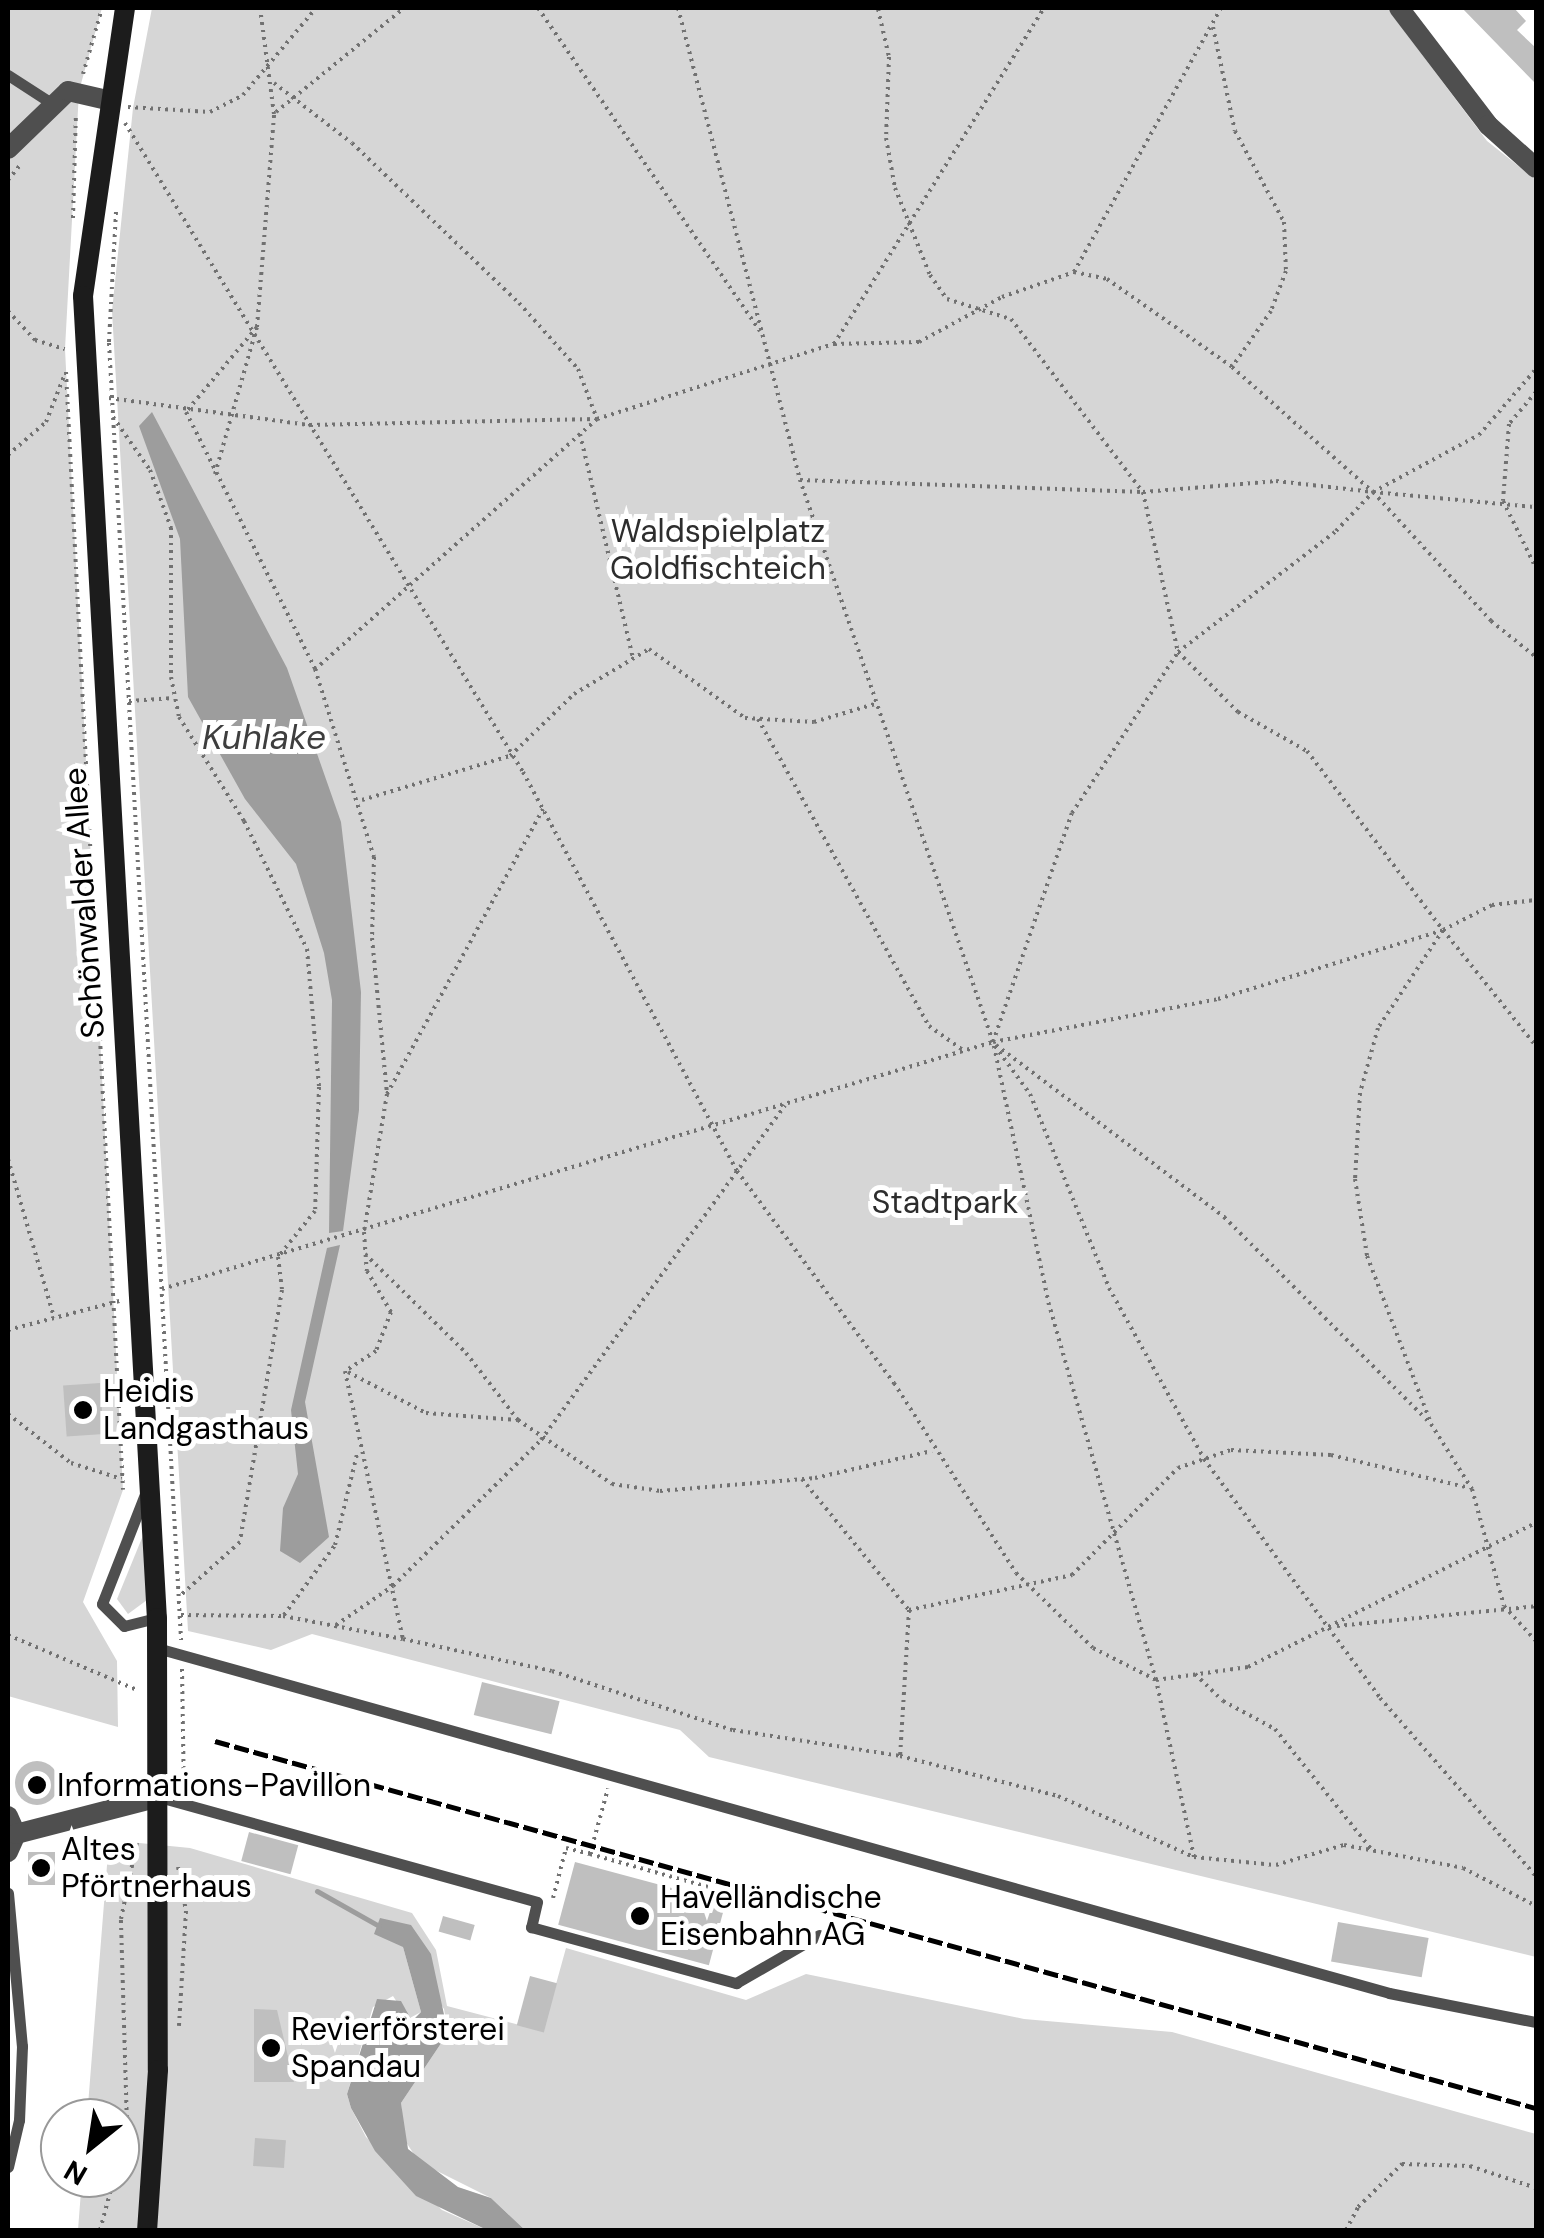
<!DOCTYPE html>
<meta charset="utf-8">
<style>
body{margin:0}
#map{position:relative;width:1544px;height:2238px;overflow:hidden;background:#fff;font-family:"DM Sans",sans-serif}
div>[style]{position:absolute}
.green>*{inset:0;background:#d6d6d6}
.water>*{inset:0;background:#9d9d9d}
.stream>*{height:5px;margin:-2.5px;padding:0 2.5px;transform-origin:2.5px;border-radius:2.5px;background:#9d9d9d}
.building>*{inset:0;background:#bfbfbf;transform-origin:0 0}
.round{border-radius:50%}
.path>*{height:4px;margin-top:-2px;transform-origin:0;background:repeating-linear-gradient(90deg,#717171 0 2.5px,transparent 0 7.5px)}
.lane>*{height:11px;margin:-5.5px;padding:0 5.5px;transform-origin:5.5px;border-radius:5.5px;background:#4f4f4f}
.street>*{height:20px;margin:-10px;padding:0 10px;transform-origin:10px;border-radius:10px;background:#4f4f4f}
.secondary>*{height:20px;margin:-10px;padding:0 10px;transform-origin:10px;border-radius:10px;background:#1c1c1c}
.rail>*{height:5px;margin-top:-2.5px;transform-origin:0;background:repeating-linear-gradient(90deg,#000 0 15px,transparent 0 20px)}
.dots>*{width:28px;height:28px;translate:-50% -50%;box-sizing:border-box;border:5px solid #fff;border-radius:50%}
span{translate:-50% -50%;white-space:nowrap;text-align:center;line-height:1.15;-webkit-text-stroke:10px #fff;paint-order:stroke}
.park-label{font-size:32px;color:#2d2d2d}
.street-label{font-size:32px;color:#000}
.poi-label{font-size:32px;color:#000}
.left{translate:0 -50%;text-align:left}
.water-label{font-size:35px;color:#3e3e3e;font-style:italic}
.frame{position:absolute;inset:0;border:10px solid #000;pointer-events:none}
.north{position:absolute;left:40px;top:2098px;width:100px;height:100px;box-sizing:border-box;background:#fff;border:2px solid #999;border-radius:50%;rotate:210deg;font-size:28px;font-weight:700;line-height:40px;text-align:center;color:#000}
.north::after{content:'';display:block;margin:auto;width:35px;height:45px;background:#000;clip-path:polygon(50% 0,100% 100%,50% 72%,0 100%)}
</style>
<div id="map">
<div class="green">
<div style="clip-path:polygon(8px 8px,102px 8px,79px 91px,65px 349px,123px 1490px,83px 1602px,117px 1661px,118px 1727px,8px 1696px)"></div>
<div style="clip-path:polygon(152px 8px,1387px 8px,1487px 141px,1536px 180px,1536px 1957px,709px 1757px,680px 1730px,312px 1634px,271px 1650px,188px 1631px,112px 311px,133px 108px)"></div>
<div style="clip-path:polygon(144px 1533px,147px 1600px,128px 1614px,117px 1599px)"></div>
<div style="clip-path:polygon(109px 1840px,190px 1848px,412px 1913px,436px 1950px,447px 2006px,543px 2031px,566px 1948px,746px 2000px,806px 1974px,1024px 2019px,1172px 2032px,1536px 2134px,1536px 2230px,525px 2230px,491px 2198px,419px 2162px,404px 2139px,401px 2103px,448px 2033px,444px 2009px,403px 1947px,421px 2012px,408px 2019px,393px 1996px,373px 2007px,347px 2094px,351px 2108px,366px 2137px,442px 2210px,487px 2230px,78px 2230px,82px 2178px,120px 2178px,120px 2118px,87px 2118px)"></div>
</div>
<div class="water">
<div style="clip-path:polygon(152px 412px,287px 668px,341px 822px,361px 992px,359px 1110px,343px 1231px,329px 1233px,332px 1000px,324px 953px,296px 864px,245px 799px,188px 697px,180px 539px,139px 426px)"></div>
<div style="clip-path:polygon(340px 1245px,305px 1402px,329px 1537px,300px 1563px,280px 1551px,283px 1508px,298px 1474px,291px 1410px,327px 1248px)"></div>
<div style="clip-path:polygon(380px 1918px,411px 1925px,431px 1954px,448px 2033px,401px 2103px,408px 2149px,458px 2187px,491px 2198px,525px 2230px,487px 2230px,416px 2196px,375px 2151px,351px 2108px,347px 2094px,377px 1999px,401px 2001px,412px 2021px,421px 2012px,403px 1947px,374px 1934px)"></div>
</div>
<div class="stream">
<div style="left:317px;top:1891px;width:71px;rotate:29.4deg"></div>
</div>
<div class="building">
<div style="clip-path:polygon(1462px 8px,1514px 8px,1526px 21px,1517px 30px,1536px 48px,1536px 84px)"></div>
<div style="left:100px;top:1383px;width:51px;height:37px;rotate:86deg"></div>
<div style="left:482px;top:1682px;width:80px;height:34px;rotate:14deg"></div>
<div class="round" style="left:15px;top:1761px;width:44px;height:44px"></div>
<div style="left:249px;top:1832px;width:51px;height:30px;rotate:15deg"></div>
<div style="left:28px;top:1852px;width:27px;height:33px"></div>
<div style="left:575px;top:1862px;width:156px;height:65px;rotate:15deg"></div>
<div style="left:443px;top:1916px;width:33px;height:16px;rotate:16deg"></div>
<div style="left:1338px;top:1922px;width:92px;height:40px;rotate:10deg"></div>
<div style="left:530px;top:1976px;width:28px;height:51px;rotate:15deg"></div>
<div style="clip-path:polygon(254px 2009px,277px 2010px,294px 2082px,254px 2082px)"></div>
<div style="left:255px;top:2138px;width:31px;height:28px;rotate:4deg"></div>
</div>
<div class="path">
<div style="left:538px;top:8px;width:392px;rotate:55.5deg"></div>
<div style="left:678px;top:8px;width:488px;rotate:75.5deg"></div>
<div style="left:878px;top:9px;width:49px;rotate:77.1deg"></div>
<div style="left:889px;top:57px;width:81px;rotate:92.1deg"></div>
<div style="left:886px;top:138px;width:51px;rotate:79.8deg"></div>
<div style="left:895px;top:188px;width:94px;rotate:68.1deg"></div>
<div style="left:930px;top:275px;width:29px;rotate:55deg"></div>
<div style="left:947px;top:299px;width:67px;rotate:17.4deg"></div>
<div style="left:1011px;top:319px;width:218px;rotate:52.7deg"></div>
<div style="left:1143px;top:492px;width:164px;rotate:77.7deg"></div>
<div style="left:1178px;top:652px;width:85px;rotate:45deg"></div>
<div style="left:1238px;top:712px;width:79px;rotate:29.5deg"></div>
<div style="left:1307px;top:751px;width:225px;rotate:52.8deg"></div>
<div style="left:1443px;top:930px;width:55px;rotate:-27deg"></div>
<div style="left:1492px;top:905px;width:44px;rotate:-6.5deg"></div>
<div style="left:1213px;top:27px;width:106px;rotate:78.1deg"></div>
<div style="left:1235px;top:131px;width:103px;rotate:61.7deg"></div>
<div style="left:1284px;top:222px;width:49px;rotate:87.7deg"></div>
<div style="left:1286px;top:271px;width:43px;rotate:110.6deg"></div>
<div style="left:1271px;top:311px;width:68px;rotate:124.9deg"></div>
<div style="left:83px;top:74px;width:69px;rotate:-73.9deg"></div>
<div style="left:274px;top:83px;width:98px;rotate:37.6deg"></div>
<div style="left:352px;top:143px;width:231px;rotate:43.8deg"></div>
<div style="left:519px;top:303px;width:89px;rotate:48.2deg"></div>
<div style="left:578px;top:369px;width:53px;rotate:69.2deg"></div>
<div style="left:597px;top:419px;width:377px;rotate:138.4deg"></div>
<div style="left:128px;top:107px;width:82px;rotate:3.5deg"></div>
<div style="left:210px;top:112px;width:37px;rotate:-27deg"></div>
<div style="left:243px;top:95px;width:114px;rotate:-50deg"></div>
<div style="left:276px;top:112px;width:165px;rotate:-39.1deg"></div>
<div style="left:125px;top:123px;width:761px;rotate:58.48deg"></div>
<div style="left:523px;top:772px;width:453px;rotate:61.8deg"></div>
<div style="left:737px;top:1171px;width:264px;rotate:53.5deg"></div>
<div style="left:894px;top:1383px;width:226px;rotate:57.3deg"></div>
<div style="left:1016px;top:1573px;width:107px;rotate:44.2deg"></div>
<div style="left:1093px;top:1648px;width:71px;rotate:26.9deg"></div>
<div style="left:1156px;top:1680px;width:93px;rotate:-8deg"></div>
<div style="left:1248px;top:1667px;width:322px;rotate:-26.6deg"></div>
<div style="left:8px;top:180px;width:19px;rotate:-51deg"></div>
<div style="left:116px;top:212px;width:131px;rotate:93.1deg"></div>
<div style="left:109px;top:343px;width:1299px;rotate:86.82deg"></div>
<div style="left:73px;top:218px;width:105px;rotate:-88.4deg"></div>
<div style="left:1074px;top:272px;width:34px;rotate:12deg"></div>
<div style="left:1107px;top:279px;width:153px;rotate:35.1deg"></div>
<div style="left:1232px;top:367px;width:188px;rotate:41.6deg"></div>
<div style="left:1373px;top:492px;width:175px;rotate:47.5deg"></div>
<div style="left:1491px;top:621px;width:58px;rotate:38.7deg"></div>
<div style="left:8px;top:311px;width:40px;rotate:47deg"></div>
<div style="left:35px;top:340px;width:31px;rotate:17deg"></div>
<div style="left:257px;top:327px;width:111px;rotate:129.9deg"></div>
<div style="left:186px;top:412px;width:288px;rotate:63.3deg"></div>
<div style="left:315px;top:669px;width:197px;rotate:72.6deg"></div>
<div style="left:374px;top:857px;width:81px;rotate:91.4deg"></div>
<div style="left:372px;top:938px;width:157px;rotate:84.5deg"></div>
<div style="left:387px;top:1094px;width:140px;rotate:99.5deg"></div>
<div style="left:364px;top:1232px;width:39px;rotate:86deg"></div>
<div style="left:367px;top:1271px;width:48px;rotate:59.7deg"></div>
<div style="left:391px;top:1312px;width:42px;rotate:111deg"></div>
<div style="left:376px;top:1351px;width:37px;rotate:147deg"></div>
<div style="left:345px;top:1371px;width:274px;rotate:77.8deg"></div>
<div style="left:834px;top:344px;width:396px;rotate:-58deg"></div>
<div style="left:66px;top:372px;width:1119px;rotate:87.08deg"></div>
<div style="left:1536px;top:392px;width:42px;rotate:130.2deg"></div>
<div style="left:1509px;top:424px;width:77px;rotate:94.5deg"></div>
<div style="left:1503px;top:501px;width:75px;rotate:63.8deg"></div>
<div style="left:109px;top:398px;width:203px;rotate:7.7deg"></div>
<div style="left:310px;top:425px;width:287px;rotate:-1.2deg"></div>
<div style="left:597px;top:419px;width:249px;rotate:-17.6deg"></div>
<div style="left:834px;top:344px;width:85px;rotate:-1.3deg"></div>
<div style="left:919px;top:342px;width:94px;rotate:-28.5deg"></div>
<div style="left:1002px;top:297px;width:76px;rotate:-19.1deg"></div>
<div style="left:1074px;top:272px;width:302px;rotate:-60.9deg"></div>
<div style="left:113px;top:417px;width:65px;rotate:55.1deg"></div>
<div style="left:150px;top:470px;width:62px;rotate:70.1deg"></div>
<div style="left:171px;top:528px;width:149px;rotate:90deg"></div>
<div style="left:171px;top:677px;width:41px;rotate:78.7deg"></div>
<div style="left:179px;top:717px;width:123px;rotate:58deg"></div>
<div style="left:244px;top:821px;width:143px;rotate:63.8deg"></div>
<div style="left:307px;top:949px;width:139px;rotate:85deg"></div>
<div style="left:319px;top:1087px;width:124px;rotate:91.8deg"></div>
<div style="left:315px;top:1211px;width:59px;rotate:128.8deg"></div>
<div style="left:278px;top:1257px;width:33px;rotate:83deg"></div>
<div style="left:282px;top:1290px;width:255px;rotate:99.5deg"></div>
<div style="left:240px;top:1542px;width:79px;rotate:138.1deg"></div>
<div style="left:580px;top:434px;width:230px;rotate:76.7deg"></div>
<div style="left:8px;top:455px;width:50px;rotate:-41deg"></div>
<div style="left:46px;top:422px;width:49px;rotate:-68.6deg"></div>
<div style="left:215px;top:474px;width:153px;rotate:-74.1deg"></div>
<div style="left:257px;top:327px;width:214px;rotate:-85.4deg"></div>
<div style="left:274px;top:114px;width:107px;rotate:-97.5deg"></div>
<div style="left:129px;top:701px;width:45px;rotate:-3.8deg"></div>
<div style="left:758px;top:719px;width:351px;rotate:60.9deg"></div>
<div style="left:929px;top:1026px;width:43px;rotate:35.5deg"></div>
<div style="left:362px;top:800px;width:154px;rotate:-16.6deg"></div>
<div style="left:510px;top:756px;width:89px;rotate:-44.1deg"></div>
<div style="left:574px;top:694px;width:87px;rotate:-31deg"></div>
<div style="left:649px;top:649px;width:118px;rotate:35.7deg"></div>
<div style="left:745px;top:718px;width:69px;rotate:3.3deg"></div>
<div style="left:814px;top:722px;width:67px;rotate:-16.5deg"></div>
<div style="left:1443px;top:930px;width:118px;rotate:123.6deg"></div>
<div style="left:1378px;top:1028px;width:67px;rotate:105.5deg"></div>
<div style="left:1360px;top:1093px;width:86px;rotate:93.3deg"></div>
<div style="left:1355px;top:1179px;width:78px;rotate:81.1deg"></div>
<div style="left:1367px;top:1256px;width:180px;rotate:69.1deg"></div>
<div style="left:1431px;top:1424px;width:77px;rotate:57.8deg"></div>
<div style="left:1472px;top:1489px;width:121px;rotate:74.7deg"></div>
<div style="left:1504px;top:1606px;width:47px;rotate:47.6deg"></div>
<div style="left:8px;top:984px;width:92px;rotate:90deg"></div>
<div style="left:993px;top:1042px;width:242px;rotate:-71deg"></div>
<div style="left:1072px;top:813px;width:193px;rotate:-56.6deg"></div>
<div style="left:1178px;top:652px;width:199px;rotate:-37.4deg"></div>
<div style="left:1336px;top:531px;width:54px;rotate:-46.5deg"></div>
<div style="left:1373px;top:492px;width:164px;rotate:5.3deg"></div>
<div style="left:996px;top:1045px;width:286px;rotate:37deg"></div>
<div style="left:1224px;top:1217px;width:290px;rotate:45deg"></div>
<div style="left:995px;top:1046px;width:59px;rotate:53.9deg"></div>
<div style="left:1030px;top:1094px;width:209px;rotate:67.8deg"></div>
<div style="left:1109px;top:1288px;width:196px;rotate:60.9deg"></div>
<div style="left:1204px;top:1459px;width:297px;rotate:53.6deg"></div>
<div style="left:1380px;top:1698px;width:237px;rotate:48.8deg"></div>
<div style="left:387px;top:1094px;width:325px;rotate:-61.3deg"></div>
<div style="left:8px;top:1159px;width:165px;rotate:73.8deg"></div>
<div style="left:365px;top:1254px;width:141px;rotate:44.4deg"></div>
<div style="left:466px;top:1353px;width:85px;rotate:52.2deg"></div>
<div style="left:518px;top:1420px;width:114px;rotate:34.2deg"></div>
<div style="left:612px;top:1484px;width:49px;rotate:8.3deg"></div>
<div style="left:660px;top:1491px;width:156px;rotate:-4.8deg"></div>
<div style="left:815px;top:1478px;width:120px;rotate:-13deg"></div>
<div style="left:162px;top:1289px;width:867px;rotate:-16.55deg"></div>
<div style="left:993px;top:1042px;width:229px;rotate:-10.8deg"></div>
<div style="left:1218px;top:999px;width:235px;rotate:-17deg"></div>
<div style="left:1443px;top:930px;width:149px;rotate:51.3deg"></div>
<div style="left:8px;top:1330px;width:115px;rotate:-14.6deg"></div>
<div style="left:348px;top:1372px;width:88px;rotate:27.7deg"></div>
<div style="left:426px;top:1413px;width:92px;rotate:4.4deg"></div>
<div style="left:8px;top:1414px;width:80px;rotate:37.9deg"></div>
<div style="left:71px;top:1463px;width:53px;rotate:17.4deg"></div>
<div style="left:802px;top:1479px;width:169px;rotate:50.8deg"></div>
<div style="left:909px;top:1610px;width:146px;rotate:93.5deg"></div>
<div style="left:909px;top:1610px;width:167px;rotate:-12.1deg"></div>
<div style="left:1072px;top:1575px;width:151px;rotate:-45.3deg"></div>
<div style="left:1178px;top:1468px;width:56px;rotate:-18.8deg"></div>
<div style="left:1231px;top:1450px;width:100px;rotate:2.9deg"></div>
<div style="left:1331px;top:1455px;width:142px;rotate:13.4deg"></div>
<div style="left:181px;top:1615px;width:102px;rotate:0.6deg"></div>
<div style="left:283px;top:1616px;width:122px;rotate:10.9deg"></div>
<div style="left:403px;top:1639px;width:152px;rotate:12.1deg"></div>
<div style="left:552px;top:1671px;width:190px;rotate:18.1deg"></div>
<div style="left:733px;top:1730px;width:169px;rotate:8.8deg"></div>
<div style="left:900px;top:1756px;width:163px;rotate:14.2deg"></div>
<div style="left:1058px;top:1796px;width:149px;rotate:24.2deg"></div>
<div style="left:1194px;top:1857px;width:82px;rotate:5.6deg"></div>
<div style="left:1276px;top:1865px;width:71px;rotate:-16.4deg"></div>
<div style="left:1344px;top:1845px;width:121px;rotate:10.9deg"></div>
<div style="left:1463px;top:1868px;width:82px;rotate:27.5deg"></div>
<div style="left:284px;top:1615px;width:87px;rotate:-53.9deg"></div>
<div style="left:335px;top:1545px;width:94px;rotate:-76.4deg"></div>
<div style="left:336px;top:1625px;width:69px;rotate:-34.4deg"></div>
<div style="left:393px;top:1586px;width:208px;rotate:-44.6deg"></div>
<div style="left:541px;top:1440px;width:414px;rotate:-53.9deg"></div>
<div style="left:1337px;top:1626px;width:200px;rotate:-5.7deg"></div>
<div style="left:8px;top:1635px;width:140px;rotate:23.1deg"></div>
<div style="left:182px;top:1669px;width:121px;rotate:89.1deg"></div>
<div style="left:1195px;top:1674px;width:39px;rotate:44deg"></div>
<div style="left:1223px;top:1701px;width:59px;rotate:28.3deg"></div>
<div style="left:1275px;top:1729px;width:155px;rotate:51.3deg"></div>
<div style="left:590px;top:1854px;width:167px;rotate:15.6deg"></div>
<div style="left:1194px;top:1857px;width:181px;rotate:-102.1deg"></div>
<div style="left:1156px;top:1680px;width:390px;rotate:-105.9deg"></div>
<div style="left:1049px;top:1305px;width:269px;rotate:-102deg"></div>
<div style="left:993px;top:1042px;width:594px;rotate:-108.95deg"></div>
<div style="left:800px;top:480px;width:343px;rotate:2deg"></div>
<div style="left:1143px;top:492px;width:133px;rotate:-4.7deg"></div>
<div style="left:1276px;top:481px;width:98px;rotate:6.5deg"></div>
<div style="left:1373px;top:492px;width:120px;rotate:-28.3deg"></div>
<div style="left:1479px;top:435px;width:87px;rotate:-49.2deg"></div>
<div style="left:178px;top:1867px;width:45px;rotate:79.7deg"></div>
<div style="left:186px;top:1911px;width:115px;rotate:93.5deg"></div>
<div style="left:553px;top:1898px;width:52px;rotate:-75.4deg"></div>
<div style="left:566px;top:1848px;width:25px;rotate:14deg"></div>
<div style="left:590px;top:1854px;width:68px;rotate:-74.7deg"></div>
<div style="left:120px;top:2154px;width:30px;rotate:-76deg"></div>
<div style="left:127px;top:2125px;width:206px;rotate:-91.7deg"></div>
<div style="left:121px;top:1919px;width:79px;rotate:-78.3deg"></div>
<div style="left:100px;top:2230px;width:54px;rotate:-74.9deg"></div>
<div style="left:1346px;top:2230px;width:26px;rotate:-62deg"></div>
<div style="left:1358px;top:2207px;width:62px;rotate:-44.3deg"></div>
<div style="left:1402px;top:2164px;width:68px;rotate:1.7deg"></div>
<div style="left:1470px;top:2166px;width:70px;rotate:18.4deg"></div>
</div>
<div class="lane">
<div style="left:8px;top:75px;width:54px;rotate:32.8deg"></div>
<div style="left:147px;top:1489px;width:123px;rotate:111.4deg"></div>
<div style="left:102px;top:1604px;width:31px;rotate:45deg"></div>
<div style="left:124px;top:1626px;width:34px;rotate:-14deg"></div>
<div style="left:157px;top:1648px;width:1279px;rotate:15.64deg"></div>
<div style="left:1389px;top:1993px;width:150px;rotate:11.2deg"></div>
<div style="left:159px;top:1797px;width:392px;rotate:15.5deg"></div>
<div style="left:537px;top:1902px;width:26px;rotate:103deg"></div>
<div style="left:531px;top:1927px;width:213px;rotate:15.3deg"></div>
<div style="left:736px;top:1983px;width:96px;rotate:-30deg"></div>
<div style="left:8px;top:1893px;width:154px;rotate:84.8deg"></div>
<div style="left:22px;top:2046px;width:74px;rotate:92.3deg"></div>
<div style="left:19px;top:2120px;width:48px;rotate:103.2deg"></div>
</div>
<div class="street">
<div style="left:1399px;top:8px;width:147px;rotate:52.7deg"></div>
<div style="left:1488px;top:125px;width:64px;rotate:41.9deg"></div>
<div style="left:8px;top:149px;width:83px;rotate:-44deg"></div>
<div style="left:68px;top:91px;width:40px;rotate:13deg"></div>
<div style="left:8px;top:1816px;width:20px;rotate:66deg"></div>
<div style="left:16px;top:1834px;width:20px;rotate:114deg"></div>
<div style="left:16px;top:1834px;width:148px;rotate:-14.5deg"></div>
</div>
<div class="secondary">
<div style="left:125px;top:8px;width:291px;rotate:98.3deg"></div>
<div style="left:83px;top:296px;width:1324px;rotate:86.8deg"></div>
<div style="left:157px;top:1618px;width:452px;rotate:89.9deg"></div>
<div style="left:158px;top:2070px;width:160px;rotate:93.9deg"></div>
</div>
<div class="rail">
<div style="left:215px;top:1741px;width:1371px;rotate:15.53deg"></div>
</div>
<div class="dots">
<div style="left:83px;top:1410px;background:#000"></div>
<div style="left:37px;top:1785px;background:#000"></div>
<div style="left:41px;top:1868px;background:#000"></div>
<div style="left:640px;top:1916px;background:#000"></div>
<div style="left:271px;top:2048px;background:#000"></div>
</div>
<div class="park-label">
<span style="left:718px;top:550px">Waldspielplatz<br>Goldfischteich</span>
<span style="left:945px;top:1202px">Stadtpark</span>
</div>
<div class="street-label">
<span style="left:84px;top:903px;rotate:-94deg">Schönwalder Allee</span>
</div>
<div class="poi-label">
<span class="left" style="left:103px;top:1410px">Heidis<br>Landgasthaus</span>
<span class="left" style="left:57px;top:1785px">Informations-Pavillon</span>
<span class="left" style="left:61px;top:1868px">Altes<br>Pförtnerhaus</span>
<span class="left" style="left:660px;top:1916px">Havelländische<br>Eisenbahn AG</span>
<span class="left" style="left:291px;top:2048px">Revierförsterei<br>Spandau</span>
</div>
<div class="water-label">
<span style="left:264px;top:737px">Kuhlake</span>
</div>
<div class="frame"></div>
<div class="north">N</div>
</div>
